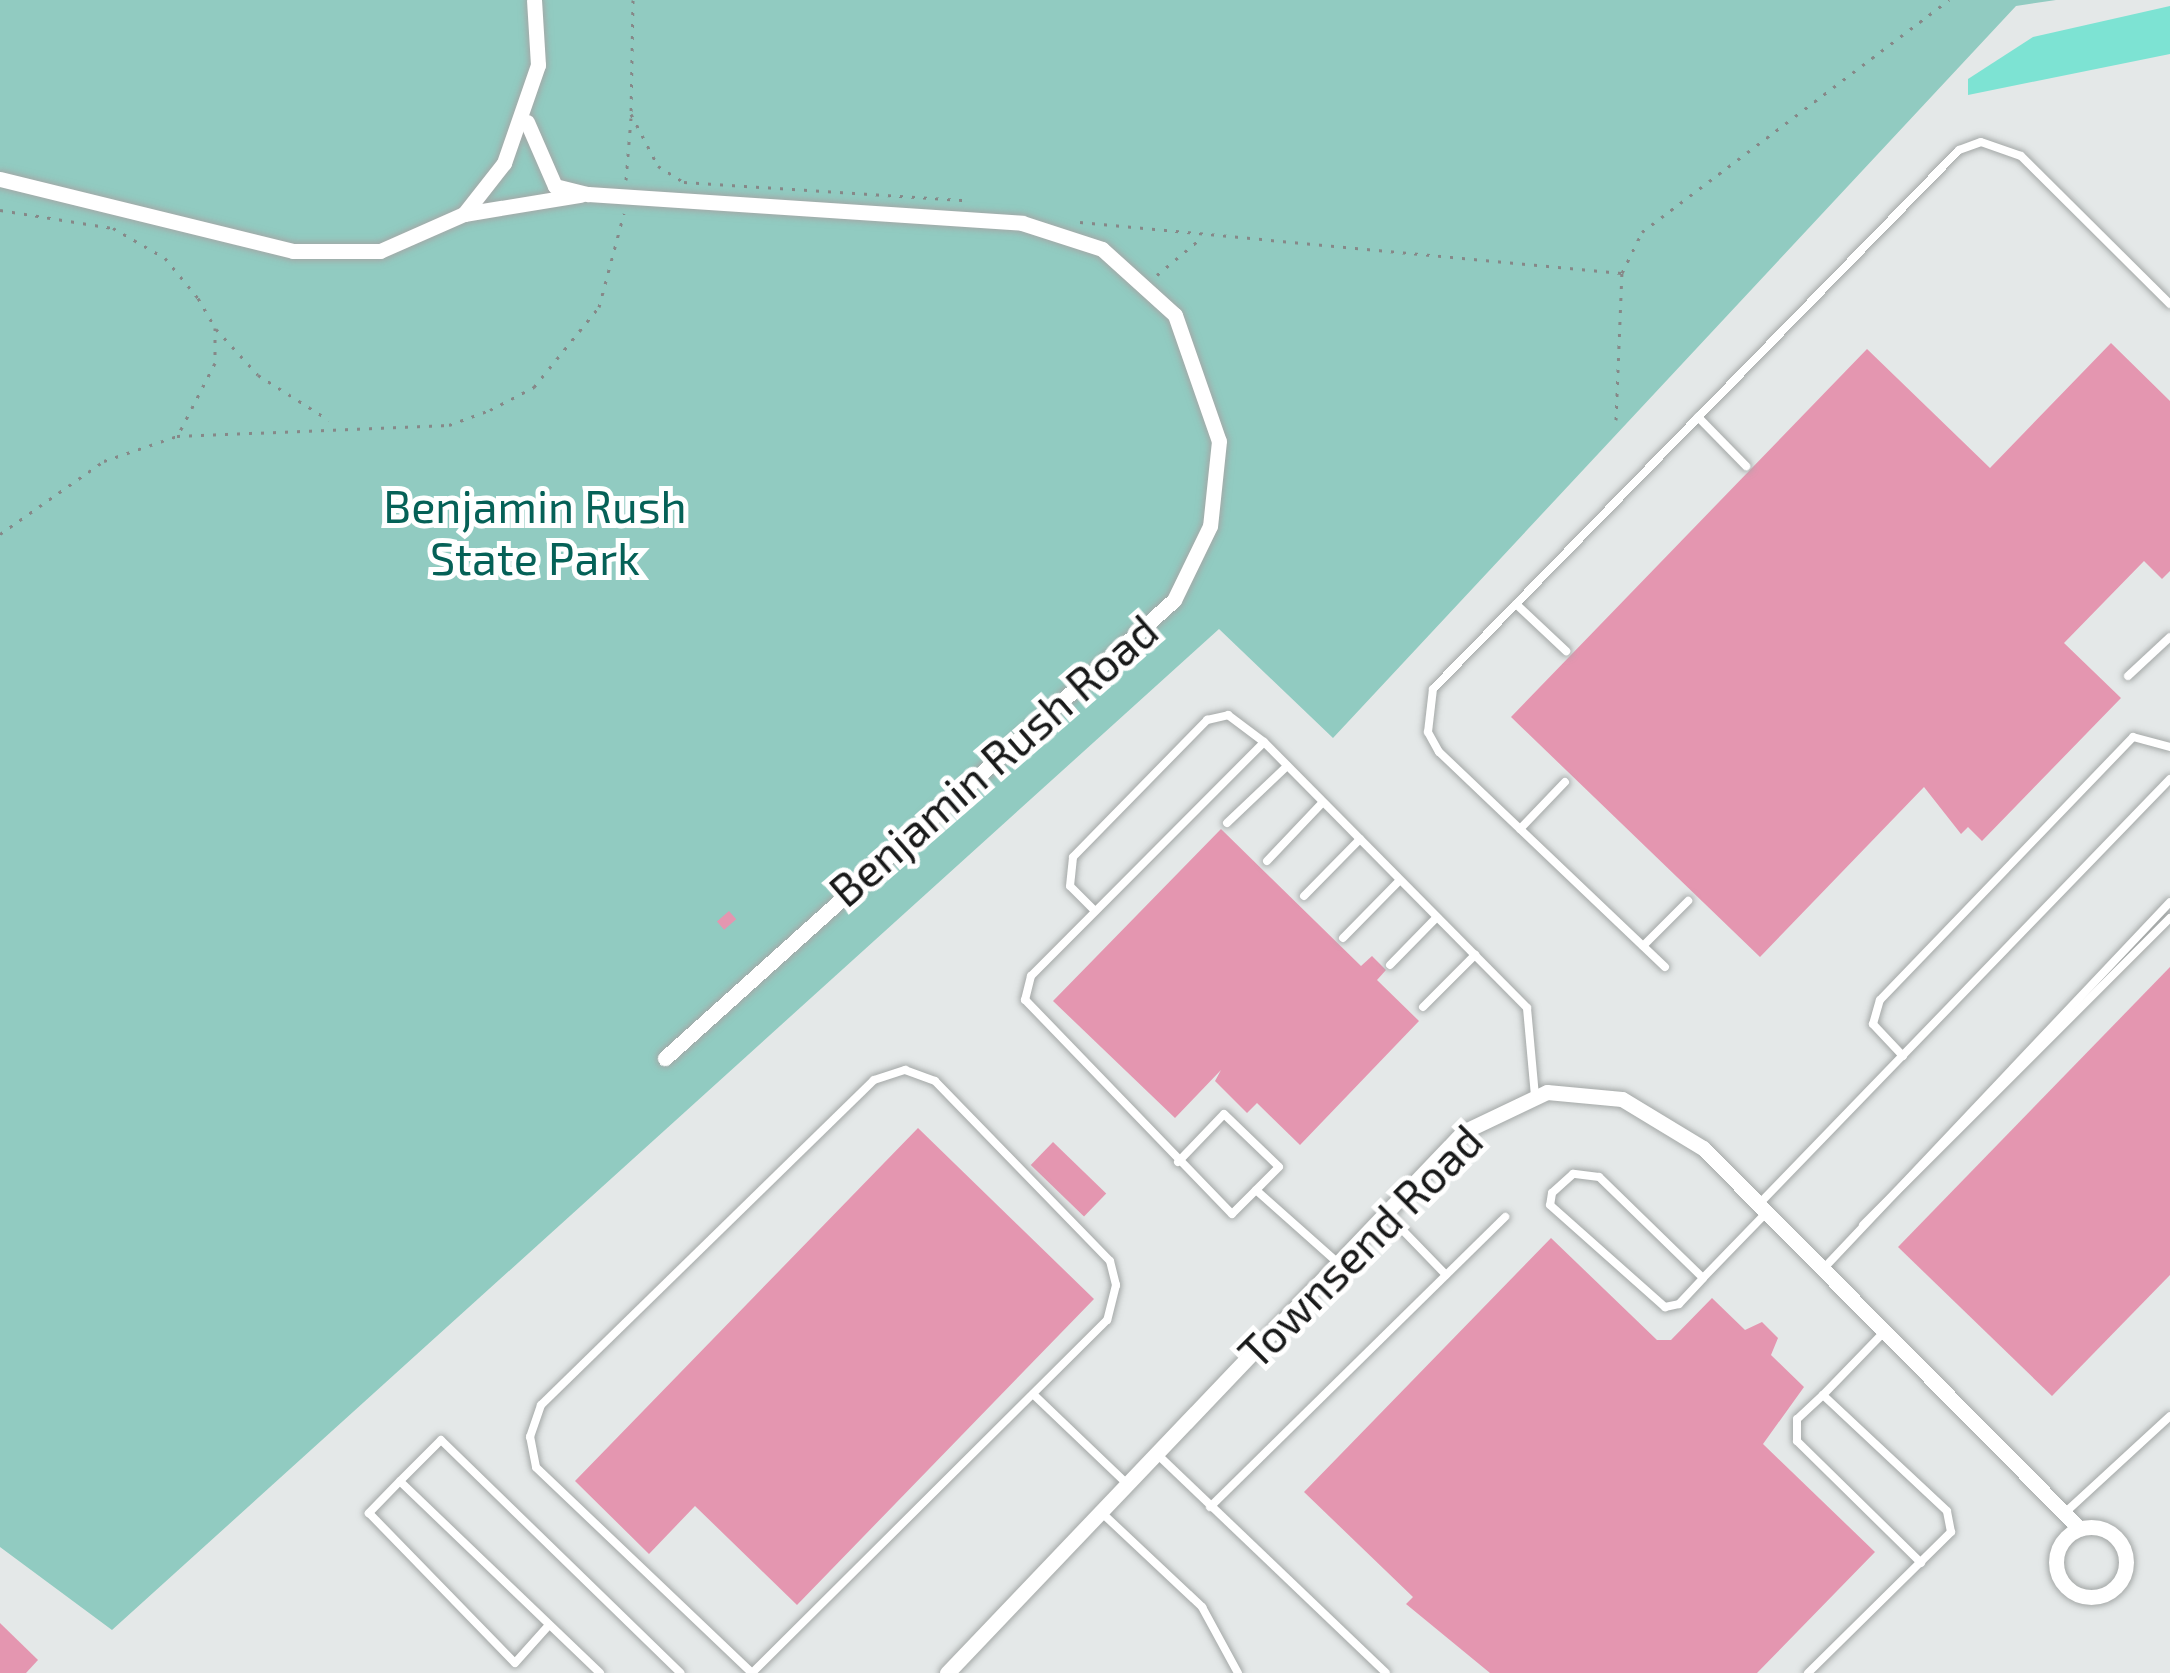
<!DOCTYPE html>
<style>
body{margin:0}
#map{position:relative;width:2170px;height:1673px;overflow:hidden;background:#e4e8e8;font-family:"Exo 2",sans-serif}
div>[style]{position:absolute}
.green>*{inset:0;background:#91cbc1}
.water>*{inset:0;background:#7de3d3}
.building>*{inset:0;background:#e496b0;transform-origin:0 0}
.path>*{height:3px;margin-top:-1.5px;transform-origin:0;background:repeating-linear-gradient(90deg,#868888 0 3px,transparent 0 12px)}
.roads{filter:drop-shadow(0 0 3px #a4a8a7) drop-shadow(0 0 3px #a4a8a7)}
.service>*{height:8px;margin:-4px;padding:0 4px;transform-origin:4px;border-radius:4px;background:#fff}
.minor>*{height:15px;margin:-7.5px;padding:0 7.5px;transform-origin:7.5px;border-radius:7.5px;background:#fff}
.minor>.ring{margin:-7.5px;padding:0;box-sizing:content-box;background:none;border:15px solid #fff;border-radius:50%}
span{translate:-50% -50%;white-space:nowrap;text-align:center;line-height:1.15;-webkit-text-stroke:10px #fff;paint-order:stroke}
.park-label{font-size:45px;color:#056157}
.street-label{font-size:45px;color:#191a1a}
</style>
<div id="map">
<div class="green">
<div style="clip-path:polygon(0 0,2056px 0,2016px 6px,1333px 738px,1219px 629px,112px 1630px,0 1547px)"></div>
</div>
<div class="water">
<div style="clip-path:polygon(2170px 6px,2170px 54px,1968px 95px,1968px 79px,2033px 37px)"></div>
</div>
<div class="building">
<div style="clip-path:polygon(2111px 343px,2170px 401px,2170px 571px,2162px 579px,2144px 561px,2064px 643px,2121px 698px,1982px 841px,1968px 827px,1961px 834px,1924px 787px,1760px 957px,1511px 717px,1867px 349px,1990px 468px)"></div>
<div style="clip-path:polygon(1221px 829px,1361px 966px,1372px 956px,1386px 970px,1377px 980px,1419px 1021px,1300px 1145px,1257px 1103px,1247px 1113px,1215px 1081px,1221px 1070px,1175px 1118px,1053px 1001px)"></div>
<div style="left:729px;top:911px;width:11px;height:16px;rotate:49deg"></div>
<div style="clip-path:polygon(2170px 967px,2170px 1275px,2052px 1396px,1898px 1247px)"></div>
<div style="clip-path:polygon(918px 1128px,1094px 1299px,797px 1605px,695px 1506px,649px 1554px,575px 1481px)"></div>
<div style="left:1053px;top:1142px;width:74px;height:32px;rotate:44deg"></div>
<div style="clip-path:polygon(1551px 1238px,1657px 1340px,1671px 1340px,1712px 1298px,1745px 1330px,1762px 1322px,1778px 1338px,1771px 1355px,1804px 1387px,1763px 1444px,1875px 1552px,1757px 1673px,1490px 1673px,1406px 1604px,1413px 1597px,1304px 1492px)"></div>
<div style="clip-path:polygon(0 1623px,38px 1660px,26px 1673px,0 1673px)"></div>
</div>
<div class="path">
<div style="left:633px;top:0;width:114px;rotate:91deg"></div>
<div style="left:631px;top:114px;width:59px;rotate:62.6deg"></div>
<div style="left:658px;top:166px;width:31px;rotate:32deg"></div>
<div style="left:684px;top:182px;width:282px;rotate:3.7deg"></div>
<div style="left:626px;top:180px;width:62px;rotate:-85.4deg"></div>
<div style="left:0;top:210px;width:114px;rotate:9.1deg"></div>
<div style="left:113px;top:228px;width:60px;rotate:30deg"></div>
<div style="left:165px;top:258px;width:52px;rotate:50.5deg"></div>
<div style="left:198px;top:298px;width:34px;rotate:60deg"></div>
<div style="left:215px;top:328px;width:35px;rotate:90deg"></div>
<div style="left:215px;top:363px;width:79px;rotate:117.2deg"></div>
<div style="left:1080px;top:222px;width:544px;rotate:5.38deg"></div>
<div style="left:1157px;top:275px;width:56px;rotate:-39.9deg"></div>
<div style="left:216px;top:329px;width:62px;rotate:47.6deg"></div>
<div style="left:258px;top:375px;width:84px;rotate:32.4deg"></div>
<div style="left:1616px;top:420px;width:147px;rotate:-87.7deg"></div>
<div style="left:1622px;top:273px;width:46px;rotate:-64deg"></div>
<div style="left:1642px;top:232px;width:385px;rotate:-37.1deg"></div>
<div style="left:0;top:534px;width:127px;rotate:-35.1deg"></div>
<div style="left:104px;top:461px;width:77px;rotate:-18.9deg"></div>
<div style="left:177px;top:436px;width:272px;rotate:-2.3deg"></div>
<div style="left:449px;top:425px;width:44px;rotate:-20.1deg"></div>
<div style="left:490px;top:410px;width:50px;rotate:-27.6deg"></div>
<div style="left:534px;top:387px;width:103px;rotate:-50.9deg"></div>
<div style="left:599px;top:307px;width:97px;rotate:-75.1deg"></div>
</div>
<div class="roads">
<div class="service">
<div style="left:1698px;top:417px;width:69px;rotate:45.6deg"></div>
<div style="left:1516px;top:604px;width:69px;rotate:43.2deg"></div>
<div style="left:2128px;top:676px;width:57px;rotate:-42.9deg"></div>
<div style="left:1227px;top:823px;width:83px;rotate:-43.5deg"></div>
<div style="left:1520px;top:829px;width:65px;rotate:-46.2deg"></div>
<div style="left:1267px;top:861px;width:81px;rotate:-46.5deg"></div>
<div style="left:1304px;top:896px;width:80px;rotate:-45.5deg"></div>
<div style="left:1095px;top:911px;width:35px;rotate:-135deg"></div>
<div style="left:1070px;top:886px;width:29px;rotate:-84deg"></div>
<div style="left:1073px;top:857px;width:192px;rotate:-45.6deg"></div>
<div style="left:1207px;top:720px;width:22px;rotate:-13deg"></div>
<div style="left:1228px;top:715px;width:45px;rotate:36.9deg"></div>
<div style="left:1343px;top:938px;width:81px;rotate:-45.5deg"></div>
<div style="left:1643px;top:946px;width:64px;rotate:-45deg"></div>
<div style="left:1390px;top:965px;width:67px;rotate:-45.6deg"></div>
<div style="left:1665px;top:967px;width:312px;rotate:-136.4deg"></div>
<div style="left:1439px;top:752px;width:23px;rotate:-119deg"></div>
<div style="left:1428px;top:732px;width:43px;rotate:-83.4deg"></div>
<div style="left:1433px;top:689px;width:753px;rotate:-45.7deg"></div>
<div style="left:1959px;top:150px;width:23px;rotate:-20deg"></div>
<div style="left:1981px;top:142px;width:42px;rotate:19.3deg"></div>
<div style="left:2021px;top:156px;width:210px;rotate:44.8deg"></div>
<div style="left:1423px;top:1007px;width:74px;rotate:-45deg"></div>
<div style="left:1903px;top:1056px;width:44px;rotate:-133.2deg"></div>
<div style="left:1873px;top:1024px;width:25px;rotate:-74deg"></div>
<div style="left:1880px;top:1000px;width:365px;rotate:-46.1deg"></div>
<div style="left:2133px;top:737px;width:38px;rotate:15deg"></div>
<div style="left:905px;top:1070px;width:32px;rotate:20deg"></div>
<div style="left:935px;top:1081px;width:251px;rotate:45.8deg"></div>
<div style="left:1110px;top:1261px;width:25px;rotate:76deg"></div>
<div style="left:1116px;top:1285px;width:36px;rotate:104deg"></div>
<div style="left:1107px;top:1320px;width:501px;rotate:135.16deg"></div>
<div style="left:752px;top:1673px;width:298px;rotate:-136.4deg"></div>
<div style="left:536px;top:1467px;width:31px;rotate:-101deg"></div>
<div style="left:530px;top:1437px;width:34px;rotate:-71deg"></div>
<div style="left:541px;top:1405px;width:465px;rotate:-44.3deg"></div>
<div style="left:874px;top:1080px;width:33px;rotate:-18deg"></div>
<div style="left:1178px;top:1162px;width:66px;rotate:-46.2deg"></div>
<div style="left:1224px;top:1114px;width:76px;rotate:43.9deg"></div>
<div style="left:1279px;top:1167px;width:33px;rotate:135deg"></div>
<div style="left:1760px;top:1203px;width:590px;rotate:-45.96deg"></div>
<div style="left:1386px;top:1213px;width:86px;rotate:45.9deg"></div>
<div style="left:1863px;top:1225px;width:434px;rotate:-45deg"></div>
<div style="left:1337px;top:1262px;width:108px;rotate:-138.4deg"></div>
<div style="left:1256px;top:1190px;width:34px;rotate:135deg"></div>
<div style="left:1232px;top:1214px;width:298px;rotate:-134deg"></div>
<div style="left:1025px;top:1000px;width:25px;rotate:-76deg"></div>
<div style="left:1031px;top:976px;width:330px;rotate:-45.1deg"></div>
<div style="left:1264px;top:742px;width:374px;rotate:45.3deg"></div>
<div style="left:1527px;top:1008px;width:88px;rotate:84.8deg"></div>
<div style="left:1825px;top:1267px;width:502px;rotate:-46.61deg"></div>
<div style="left:1703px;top:1278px;width:145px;rotate:-135.8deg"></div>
<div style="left:1599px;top:1177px;width:26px;rotate:-173deg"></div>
<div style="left:1573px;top:1174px;width:28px;rotate:138deg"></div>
<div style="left:1552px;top:1193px;width:12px;rotate:99deg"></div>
<div style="left:1550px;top:1205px;width:154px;rotate:41.6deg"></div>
<div style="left:1665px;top:1307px;width:14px;rotate:-12deg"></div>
<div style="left:1679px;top:1304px;width:35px;rotate:-47deg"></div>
<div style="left:1703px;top:1278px;width:92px;rotate:-45.9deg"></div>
<div style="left:1033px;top:1394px;width:129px;rotate:43.7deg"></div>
<div style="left:1823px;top:1395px;width:35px;rotate:137deg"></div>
<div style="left:1797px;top:1419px;width:22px;rotate:90deg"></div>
<div style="left:1797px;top:1441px;width:174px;rotate:44.5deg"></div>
<div style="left:1158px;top:1455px;width:315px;rotate:43.7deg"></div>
<div style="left:400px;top:1481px;width:45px;rotate:134.1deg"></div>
<div style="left:369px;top:1513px;width:209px;rotate:45.8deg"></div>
<div style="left:515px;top:1663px;width:51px;rotate:-48.2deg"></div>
<div style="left:1210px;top:1507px;width:414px;rotate:-44.5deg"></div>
<div style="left:2069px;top:1509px;width:137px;rotate:-42.6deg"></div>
<div style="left:1101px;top:1512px;width:139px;rotate:43.2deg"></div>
<div style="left:1202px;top:1607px;width:75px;rotate:61.4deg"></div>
<div style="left:600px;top:1673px;width:277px;rotate:-136.2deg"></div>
<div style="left:400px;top:1481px;width:58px;rotate:-45deg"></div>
<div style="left:441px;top:1440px;width:334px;rotate:44.2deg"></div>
<div style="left:1808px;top:1673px;width:201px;rotate:-44.6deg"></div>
<div style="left:1951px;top:1532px;width:21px;rotate:-101deg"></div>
<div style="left:1947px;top:1511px;width:170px;rotate:-136.9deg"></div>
<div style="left:1823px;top:1395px;width:86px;rotate:-45.9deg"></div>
</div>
<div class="minor">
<div style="left:527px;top:122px;width:70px;rotate:66.4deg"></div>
<div style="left:555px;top:186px;width:34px;rotate:14deg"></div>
<div style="left:588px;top:194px;width:435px;rotate:3.8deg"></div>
<div style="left:1022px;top:223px;width:84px;rotate:18deg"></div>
<div style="left:1102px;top:249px;width:98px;rotate:42.1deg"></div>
<div style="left:1175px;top:315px;width:133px;rotate:70.8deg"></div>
<div style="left:1219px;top:441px;width:85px;rotate:96deg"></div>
<div style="left:1210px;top:526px;width:82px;rotate:115.9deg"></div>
<div style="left:1174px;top:600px;width:685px;rotate:138.02deg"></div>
<div style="left:0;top:179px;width:302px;rotate:13.8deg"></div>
<div style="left:293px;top:251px;width:87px"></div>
<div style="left:380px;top:251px;width:92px;rotate:-23.8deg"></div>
<div style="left:464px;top:214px;width:65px;rotate:-51.9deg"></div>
<div style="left:504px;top:163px;width:104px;rotate:-70.9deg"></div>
<div style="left:538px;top:65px;width:65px;rotate:-93.5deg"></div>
<div style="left:464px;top:214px;width:118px;rotate:-9.3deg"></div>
<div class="ring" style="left:2056px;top:1527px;width:55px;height:55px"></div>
<div style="left:947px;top:1673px;width:748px;rotate:-46.35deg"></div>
<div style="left:1463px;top:1132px;width:93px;rotate:-25.5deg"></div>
<div style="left:1547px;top:1092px;width:75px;rotate:5.3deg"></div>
<div style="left:1622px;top:1099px;width:95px;rotate:31.2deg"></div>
<div style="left:1703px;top:1148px;width:535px;rotate:45.3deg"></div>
</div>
</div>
<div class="park-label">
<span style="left:535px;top:532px">Benjamin Rush<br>State Park</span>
</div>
<div class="street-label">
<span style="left:993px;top:760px;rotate:-41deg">Benjamin Rush Road</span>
<span style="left:1360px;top:1246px;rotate:-45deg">Townsend Road</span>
</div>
</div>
